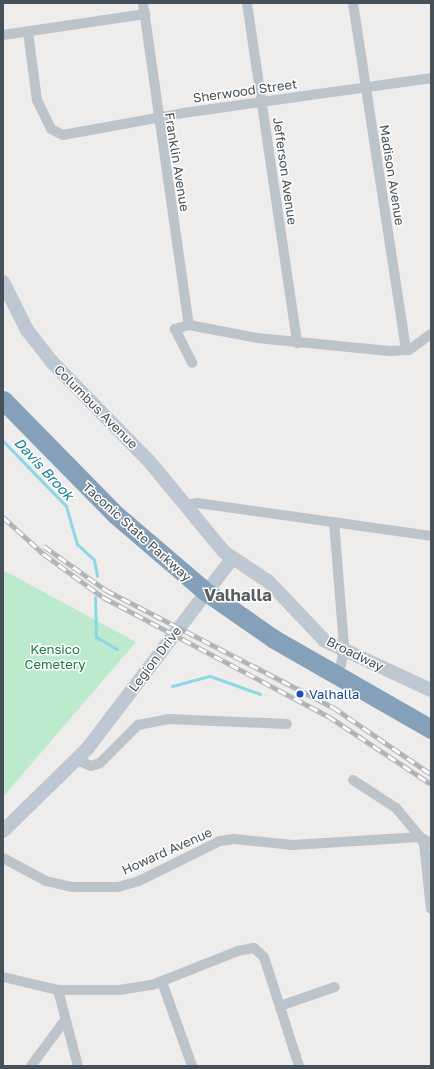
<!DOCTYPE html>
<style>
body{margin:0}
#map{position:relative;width:434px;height:1069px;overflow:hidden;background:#efecec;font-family:"Golos Text",sans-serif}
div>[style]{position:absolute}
.green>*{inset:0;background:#bbebcc}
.stream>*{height:3px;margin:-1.5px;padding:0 1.5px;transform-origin:1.5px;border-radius:1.5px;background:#8ad7e6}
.street>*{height:10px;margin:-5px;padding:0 5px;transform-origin:5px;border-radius:5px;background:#bbc4cb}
.secondary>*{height:14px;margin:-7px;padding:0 7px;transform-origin:7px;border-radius:7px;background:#bdc8d2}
.highway>*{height:19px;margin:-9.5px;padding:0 9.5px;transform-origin:9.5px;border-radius:9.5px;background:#85a1b9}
.rail>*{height:4.5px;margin-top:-2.25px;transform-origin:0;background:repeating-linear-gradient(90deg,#fff 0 9px,#aeb2b6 0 18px);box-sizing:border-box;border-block:1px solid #aeb2b6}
.dots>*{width:11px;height:11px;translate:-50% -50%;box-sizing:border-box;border:2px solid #fff;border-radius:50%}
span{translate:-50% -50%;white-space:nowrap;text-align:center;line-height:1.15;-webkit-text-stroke:3px #fff;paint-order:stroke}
.street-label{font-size:13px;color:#455058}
.park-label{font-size:13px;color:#1b7544}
.transit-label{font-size:13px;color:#164399}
.left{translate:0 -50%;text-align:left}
.water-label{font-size:14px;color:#138097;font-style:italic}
.district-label{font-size:17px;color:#595d60;font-weight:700}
.frame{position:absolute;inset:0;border:4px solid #455058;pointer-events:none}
</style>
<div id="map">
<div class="green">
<div style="clip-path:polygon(3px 570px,136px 642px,3px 797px)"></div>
</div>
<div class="stream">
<div style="left:3px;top:441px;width:91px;rotate:45.9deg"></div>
<div style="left:66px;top:506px;width:40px;rotate:74deg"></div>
<div style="left:77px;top:544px;width:23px;rotate:43deg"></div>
<div style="left:94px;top:560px;width:16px;rotate:79deg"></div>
<div style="left:95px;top:597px;width:40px;rotate:88.6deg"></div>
<div style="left:96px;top:637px;width:24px;rotate:30deg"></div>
<div style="left:172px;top:686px;width:39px;rotate:-15deg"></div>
<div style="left:210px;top:676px;width:53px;rotate:19.8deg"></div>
</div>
<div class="street">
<div style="left:143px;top:3px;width:325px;rotate:81.9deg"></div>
<div style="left:247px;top:3px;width:344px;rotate:81.6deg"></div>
<div style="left:353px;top:3px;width:351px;rotate:81.3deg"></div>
<div style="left:28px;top:32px;width:69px;rotate:82.5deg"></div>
<div style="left:37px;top:100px;width:32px;rotate:64deg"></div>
<div style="left:51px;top:129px;width:13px;rotate:27deg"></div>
<div style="left:63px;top:135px;width:129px;rotate:-10.3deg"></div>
<div style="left:190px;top:112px;width:243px;rotate:-8deg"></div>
<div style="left:3px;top:35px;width:144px;rotate:-8.4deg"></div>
<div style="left:189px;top:325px;width:69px;rotate:10.8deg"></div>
<div style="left:257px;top:338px;width:133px;rotate:5.6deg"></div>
<div style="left:389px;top:351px;width:20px;rotate:-3deg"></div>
<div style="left:409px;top:350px;width:27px;rotate:-36deg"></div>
<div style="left:189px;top:325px;width:15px;rotate:164deg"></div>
<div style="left:175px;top:329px;width:38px;rotate:63deg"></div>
<div style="left:186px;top:505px;width:11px;rotate:-10deg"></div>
<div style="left:197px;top:503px;width:236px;rotate:8deg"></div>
<div style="left:333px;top:674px;width:12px;rotate:-48deg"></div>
<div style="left:341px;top:665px;width:19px;rotate:-81deg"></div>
<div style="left:344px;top:646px;width:124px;rotate:-94.6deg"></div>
<div style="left:77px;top:760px;width:15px;rotate:23deg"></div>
<div style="left:91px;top:766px;width:9px;rotate:-18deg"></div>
<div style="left:100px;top:763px;width:54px;rotate:-45deg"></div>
<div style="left:138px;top:725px;width:31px;rotate:-11deg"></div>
<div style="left:168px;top:719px;width:119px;rotate:2.4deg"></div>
<div style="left:353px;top:780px;width:51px;rotate:33.1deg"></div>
<div style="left:396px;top:808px;width:38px;rotate:50deg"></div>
<div style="left:420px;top:837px;width:8px;rotate:60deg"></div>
<div style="left:424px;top:844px;width:65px;rotate:83.9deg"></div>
<div style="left:3px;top:858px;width:49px;rotate:28.1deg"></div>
<div style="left:46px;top:881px;width:28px;rotate:13deg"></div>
<div style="left:73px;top:887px;width:45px"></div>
<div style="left:118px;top:887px;width:22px;rotate:-16deg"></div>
<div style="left:139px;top:881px;width:90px;rotate:-26.3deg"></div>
<div style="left:220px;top:841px;width:14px;rotate:-8deg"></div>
<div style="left:234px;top:839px;width:59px;rotate:5.8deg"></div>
<div style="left:293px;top:845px;width:127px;rotate:-3.6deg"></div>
<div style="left:420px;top:837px;width:13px;rotate:29deg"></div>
<div style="left:3px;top:977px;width:57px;rotate:13.3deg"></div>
<div style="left:58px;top:990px;width:61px"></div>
<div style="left:119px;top:990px;width:33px;rotate:-9deg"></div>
<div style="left:152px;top:985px;width:92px;rotate:-21.6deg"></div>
<div style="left:238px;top:951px;width:16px;rotate:-11deg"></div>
<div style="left:254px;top:948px;width:13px;rotate:42deg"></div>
<div style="left:264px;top:957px;width:114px;rotate:72.2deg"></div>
<div style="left:162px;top:982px;width:89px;rotate:70.3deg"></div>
<div style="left:58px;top:990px;width:79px;rotate:75.3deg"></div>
<div style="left:280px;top:1006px;width:58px;rotate:-19.1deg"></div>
<div style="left:31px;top:1066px;width:57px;rotate:-53.5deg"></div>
</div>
<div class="secondary">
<div style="left:3px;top:282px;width:54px;rotate:63.4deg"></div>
<div style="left:27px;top:330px;width:41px;rotate:52deg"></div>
<div style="left:52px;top:362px;width:139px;rotate:45.6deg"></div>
<div style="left:149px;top:461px;width:118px;rotate:50.5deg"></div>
<div style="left:224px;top:552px;width:54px;rotate:33.7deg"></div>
<div style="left:269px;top:582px;width:81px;rotate:46.5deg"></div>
<div style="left:325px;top:641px;width:117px;rotate:24.8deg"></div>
<div style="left:3px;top:831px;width:117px;rotate:-44.3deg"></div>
<div style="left:87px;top:749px;width:239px;rotate:-52.7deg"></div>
</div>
<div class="highway">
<div style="left:3px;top:400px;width:161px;rotate:45.5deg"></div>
<div style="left:116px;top:515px;width:117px;rotate:40.5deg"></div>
<div style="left:205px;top:591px;width:84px;rotate:34.8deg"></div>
<div style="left:274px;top:639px;width:181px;rotate:29.8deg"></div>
</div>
<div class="rail">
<div style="left:3px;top:517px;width:55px;rotate:42.1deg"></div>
<div style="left:44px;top:554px;width:73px;rotate:36.1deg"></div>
<div style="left:103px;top:597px;width:255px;rotate:27.9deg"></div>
<div style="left:328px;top:716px;width:123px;rotate:33.4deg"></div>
<div style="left:44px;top:546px;width:76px;rotate:35.4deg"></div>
<div style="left:106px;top:590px;width:255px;rotate:27.3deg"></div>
<div style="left:333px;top:707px;width:119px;rotate:34.4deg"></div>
</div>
<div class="dots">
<div style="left:300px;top:694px;background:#1a4fb4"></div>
</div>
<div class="street-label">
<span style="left:245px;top:91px;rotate:-8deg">Sherwood Street</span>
<span style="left:177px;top:162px;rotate:81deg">Franklin Avenue</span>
<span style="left:285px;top:171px;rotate:82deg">Jefferson Avenue</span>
<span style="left:392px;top:175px;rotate:81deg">Madison Avenue</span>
<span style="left:96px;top:407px;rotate:45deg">Columbus Avenue</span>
<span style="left:137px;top:532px;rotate:42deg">Taconic State Parkway</span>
<span style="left:355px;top:654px;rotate:26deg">Broadway</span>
<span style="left:155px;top:659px;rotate:-53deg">Legion Drive</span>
<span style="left:167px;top:851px;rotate:-24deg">Howard Avenue</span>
</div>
<div class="park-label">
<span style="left:55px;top:657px">Kensico<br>Cemetery</span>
</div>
<div class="transit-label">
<span class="left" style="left:309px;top:694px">Valhalla</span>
</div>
<div class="water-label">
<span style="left:44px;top:469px;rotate:47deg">Davis Brook</span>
</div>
<div class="district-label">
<span style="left:238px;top:595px">Valhalla</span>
</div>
<div class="frame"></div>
</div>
